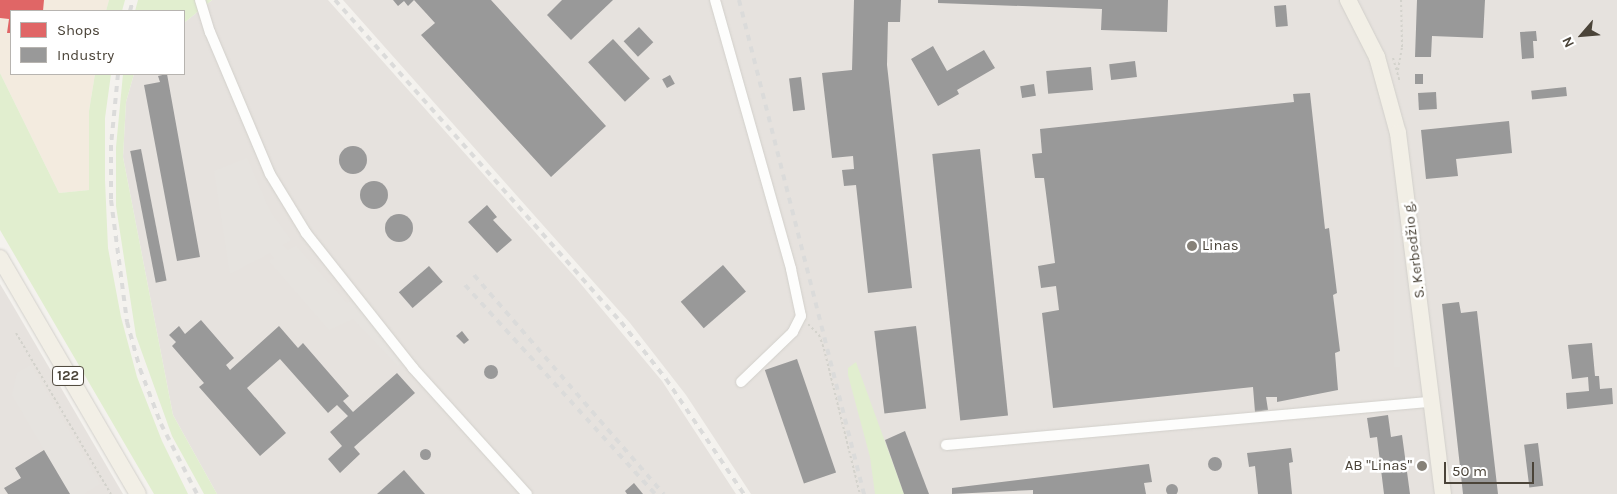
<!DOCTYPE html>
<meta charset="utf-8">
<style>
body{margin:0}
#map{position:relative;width:1617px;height:494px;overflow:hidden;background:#f4f2ee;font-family:Karla,sans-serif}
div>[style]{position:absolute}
.commercial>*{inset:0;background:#f3ebdf}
.industrial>*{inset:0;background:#e6e2de}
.green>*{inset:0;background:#e1eecf}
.parking>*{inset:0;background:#e6e3df;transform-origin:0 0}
.shops>*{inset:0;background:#e06666}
.industry>*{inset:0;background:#999;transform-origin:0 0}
.round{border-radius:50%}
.path>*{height:2px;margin-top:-1px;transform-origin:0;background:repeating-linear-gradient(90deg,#d3d2cc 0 2.5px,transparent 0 5px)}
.roads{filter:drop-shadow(0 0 1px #d2d0cb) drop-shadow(0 0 1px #d2d0cb)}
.street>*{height:10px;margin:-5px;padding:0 5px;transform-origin:5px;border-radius:5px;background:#fdfdfc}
.primary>*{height:16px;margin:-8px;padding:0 8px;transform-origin:8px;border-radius:8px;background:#f2efe6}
.rail>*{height:4px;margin-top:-2px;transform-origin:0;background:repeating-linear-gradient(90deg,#dbdbda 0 6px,transparent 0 12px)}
.dots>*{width:14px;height:14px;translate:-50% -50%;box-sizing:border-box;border:2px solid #fff;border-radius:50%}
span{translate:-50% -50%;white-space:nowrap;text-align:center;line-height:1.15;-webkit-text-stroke:5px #fff;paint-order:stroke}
.shield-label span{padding:1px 4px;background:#fff;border:1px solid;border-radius:4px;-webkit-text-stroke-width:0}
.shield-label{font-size:14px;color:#4b4439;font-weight:700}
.poi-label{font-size:15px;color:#4b4439}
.left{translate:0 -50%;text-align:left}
.right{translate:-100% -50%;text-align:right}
.street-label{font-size:15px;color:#4b4439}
.legend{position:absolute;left:10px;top:10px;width:175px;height:65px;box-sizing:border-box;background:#fff;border:1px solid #b7b4b0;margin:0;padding:6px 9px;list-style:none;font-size:15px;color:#4b4439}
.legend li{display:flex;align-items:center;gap:10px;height:25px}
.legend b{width:25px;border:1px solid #b7b4b0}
.north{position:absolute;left:1557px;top:10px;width:50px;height:50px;-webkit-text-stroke:4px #fff;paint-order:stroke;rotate:243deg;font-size:14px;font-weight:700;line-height:20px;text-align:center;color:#4b4439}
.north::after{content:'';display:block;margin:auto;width:18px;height:22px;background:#4b4439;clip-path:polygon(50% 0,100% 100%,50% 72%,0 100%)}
.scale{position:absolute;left:1444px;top:462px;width:90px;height:22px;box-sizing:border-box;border:2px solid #4b4439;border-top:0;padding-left:6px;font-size:15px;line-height:18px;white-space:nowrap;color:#4b4439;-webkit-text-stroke:4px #fff;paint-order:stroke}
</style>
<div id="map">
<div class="commercial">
<div style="clip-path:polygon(0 0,109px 0,106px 11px,11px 11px,11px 74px,95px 74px,89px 111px,89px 190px,59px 193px,0 73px)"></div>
</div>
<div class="industrial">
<div style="clip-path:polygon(212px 0,328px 0,575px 277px,662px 381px,736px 494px,217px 494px,173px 415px,123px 157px,126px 102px,134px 74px,184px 74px,184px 23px)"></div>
<div style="clip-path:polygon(343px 0,1617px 0,1617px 494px,751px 494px,686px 395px,630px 323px)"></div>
<div style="clip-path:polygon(0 284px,12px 304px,123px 494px,0 494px)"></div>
</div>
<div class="green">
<div style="clip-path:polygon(109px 0,125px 0,122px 11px,106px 11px)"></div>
<div style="clip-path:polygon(138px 0,212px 0,184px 23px,184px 11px,135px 11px)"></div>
<div style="clip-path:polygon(0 73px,59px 193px,89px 190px,89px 111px,95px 74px,111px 74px,105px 118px,105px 180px,108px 248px,121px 317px,137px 377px,162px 441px,188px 494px,154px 494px,0 230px)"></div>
<div style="clip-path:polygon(123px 74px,134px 74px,126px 102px,123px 157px,173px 415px,217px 494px,204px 494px,172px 436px,136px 336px,116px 206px,116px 147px)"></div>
<div style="clip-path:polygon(856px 362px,904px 494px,875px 494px,870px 457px,848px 375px,848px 368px)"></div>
</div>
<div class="parking">
<div style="clip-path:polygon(247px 158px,270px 211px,291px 240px,282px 245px,288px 250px,296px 246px,347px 303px,357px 297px,406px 359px,398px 366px,353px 319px,329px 330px,269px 261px,274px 258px,270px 253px,230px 274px,214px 171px)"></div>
<div style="left:1394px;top:202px;width:6px;height:165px"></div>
<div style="clip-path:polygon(31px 365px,100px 484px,84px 494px,70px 494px,12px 395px,17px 373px)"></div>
</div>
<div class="shops">
<div style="clip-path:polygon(0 0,44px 0,43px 11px,11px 11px,11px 33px,7px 33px,9px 19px,0 18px)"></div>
</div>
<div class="industry">
<div style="clip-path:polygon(393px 0,491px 0,606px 126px,551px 177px,421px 35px,435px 23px,414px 0,408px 6px,404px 1px,398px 6px)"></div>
<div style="clip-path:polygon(562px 0,613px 0,571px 40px,547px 15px)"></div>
<div style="clip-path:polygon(854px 0,901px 0,900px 22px,888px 22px,887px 65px,912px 288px,868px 293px,856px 185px,844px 186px,842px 170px,854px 169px,853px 156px,832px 158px,822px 73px,852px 70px)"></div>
<div style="clip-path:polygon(938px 0,1168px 0,1167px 32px,1101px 30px,1102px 9px,938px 3px)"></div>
<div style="clip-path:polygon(1417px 0,1485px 0,1483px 38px,1432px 36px,1431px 57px,1415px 57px)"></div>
<div style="left:1286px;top:5px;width:21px;height:12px;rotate:85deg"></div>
<div style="left:639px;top:27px;width:21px;height:21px;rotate:47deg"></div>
<div style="clip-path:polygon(1536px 31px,1537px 41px,1533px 41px,1534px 58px,1522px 59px,1520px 32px)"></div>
<div style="left:613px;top:39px;width:54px;height:34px;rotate:47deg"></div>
<div style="clip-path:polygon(933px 46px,947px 71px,984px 50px,995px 68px,957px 90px,959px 94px,938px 106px,911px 59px)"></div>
<div style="left:1135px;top:61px;width:16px;height:26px;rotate:83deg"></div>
<div style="left:1091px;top:67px;width:23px;height:45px;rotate:85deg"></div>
<div style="clip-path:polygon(167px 74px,200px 257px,177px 261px,144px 85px,160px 82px,158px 76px)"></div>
<div style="left:1423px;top:74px;width:10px;height:8px;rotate:90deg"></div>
<div style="left:670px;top:75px;width:10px;height:9px;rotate:61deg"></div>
<div style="left:801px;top:77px;width:33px;height:12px;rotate:83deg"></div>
<div style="left:1034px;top:84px;width:12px;height:14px;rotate:81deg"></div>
<div style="left:1566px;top:87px;width:9px;height:35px;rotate:84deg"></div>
<div style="left:1436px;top:92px;width:17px;height:18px;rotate:87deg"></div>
<div style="clip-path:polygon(1310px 93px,1325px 229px,1329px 228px,1337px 293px,1333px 295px,1340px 351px,1335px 353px,1338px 390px,1277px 402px,1277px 397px,1266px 397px,1268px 410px,1255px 412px,1253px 387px,1053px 408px,1042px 313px,1059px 310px,1056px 286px,1041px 288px,1038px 266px,1055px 263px,1044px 178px,1035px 178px,1032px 154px,1042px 153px,1040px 129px,1294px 102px,1293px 94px)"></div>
<div style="clip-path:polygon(1509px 121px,1512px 153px,1456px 159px,1458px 176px,1426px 179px,1421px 130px)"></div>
<div class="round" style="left:339px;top:146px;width:28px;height:28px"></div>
<div style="left:141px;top:149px;width:134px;height:11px;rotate:79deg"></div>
<div style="left:980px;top:149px;width:268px;height:48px;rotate:84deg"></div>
<div class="round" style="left:360px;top:181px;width:28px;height:28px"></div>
<div style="clip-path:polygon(487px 205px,497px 217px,493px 220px,512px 240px,497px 253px,468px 222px)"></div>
<div class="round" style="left:385px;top:214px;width:28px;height:28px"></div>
<div style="left:723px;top:265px;width:35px;height:56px;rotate:49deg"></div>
<div style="left:429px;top:266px;width:21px;height:40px;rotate:49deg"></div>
<div style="clip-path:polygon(1459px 302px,1461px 313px,1477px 311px,1498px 494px,1463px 494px,1442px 304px)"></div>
<div style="clip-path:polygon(201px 320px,234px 358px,226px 365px,230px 370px,279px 326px,298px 348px,303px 343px,349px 396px,343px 401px,353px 412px,397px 373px,415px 393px,354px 447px,360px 454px,340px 473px,328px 459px,342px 446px,330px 432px,348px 416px,337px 405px,328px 413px,280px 359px,247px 388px,286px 433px,260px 456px,199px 387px,204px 383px,172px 346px,176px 342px,169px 335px,179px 326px,185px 334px)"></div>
<div style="left:916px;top:326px;width:83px;height:42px;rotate:83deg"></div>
<div style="clip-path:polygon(462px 331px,469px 340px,464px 344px,456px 336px)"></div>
<div style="clip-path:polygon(1592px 343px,1595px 376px,1599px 376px,1600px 389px,1612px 388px,1613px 404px,1567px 409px,1566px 393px,1589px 391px,1588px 377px,1572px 379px,1568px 345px)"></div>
<div style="left:797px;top:359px;width:120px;height:34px;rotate:71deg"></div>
<div class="round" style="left:484px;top:365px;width:14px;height:14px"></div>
<div style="clip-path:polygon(1388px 415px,1391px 437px,1402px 435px,1410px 494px,1384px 494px,1377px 437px,1370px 438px,1367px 418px)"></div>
<div style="clip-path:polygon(905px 431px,929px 494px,904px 494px,885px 440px)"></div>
<div style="left:1538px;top:443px;width:43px;height:14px;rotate:83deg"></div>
<div style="clip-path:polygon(1291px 448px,1293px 462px,1289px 463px,1292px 494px,1258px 494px,1255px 466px,1249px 467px,1247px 453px)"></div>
<div class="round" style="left:419.5px;top:448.5px;width:11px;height:11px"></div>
<div style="clip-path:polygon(44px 450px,70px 494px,8px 494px,4px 488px,21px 478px,15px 468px)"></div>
<div class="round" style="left:1208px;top:457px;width:14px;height:14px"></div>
<div style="clip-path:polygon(1149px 464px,1152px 482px,1144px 483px,1146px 494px,1033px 494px,1033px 490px,952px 494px,952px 488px)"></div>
<div style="clip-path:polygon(404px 470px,425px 494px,377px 494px)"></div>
<div style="clip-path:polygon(634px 483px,643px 494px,627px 494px,625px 491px)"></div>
<div class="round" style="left:1166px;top:484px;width:12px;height:12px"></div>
</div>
<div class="path">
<div style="left:1393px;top:58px;width:25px;rotate:74deg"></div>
<div style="left:1398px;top:70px;width:23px;rotate:-80deg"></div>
<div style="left:1402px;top:47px;width:47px;rotate:-91.2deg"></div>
<div style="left:808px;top:324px;width:16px;rotate:45deg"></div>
<div style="left:819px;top:335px;width:15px;rotate:70deg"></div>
<div style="left:824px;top:349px;width:149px;rotate:76.1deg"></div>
<div style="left:16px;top:333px;width:187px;rotate:59.5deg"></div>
</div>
<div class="roads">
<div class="street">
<div style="left:200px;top:0;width:34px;rotate:73deg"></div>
<div style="left:210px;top:32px;width:154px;rotate:67.1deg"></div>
<div style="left:270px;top:174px;width:69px;rotate:58.6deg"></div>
<div style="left:306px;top:233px;width:172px;rotate:51.6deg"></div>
<div style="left:413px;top:368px;width:170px;rotate:47.9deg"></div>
<div style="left:715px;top:0;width:280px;rotate:74.2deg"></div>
<div style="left:791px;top:269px;width:48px;rotate:78deg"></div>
<div style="left:801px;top:316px;width:18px;rotate:117deg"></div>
<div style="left:793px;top:332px;width:72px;rotate:136.1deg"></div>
<div style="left:946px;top:445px;width:487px;rotate:-5.1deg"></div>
</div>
<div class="primary">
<div style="left:1348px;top:0;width:64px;rotate:63deg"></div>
<div style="left:1377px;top:57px;width:79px;rotate:74.6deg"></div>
<div style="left:1398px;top:133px;width:364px;rotate:82.9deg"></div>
<div style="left:0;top:258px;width:273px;rotate:59.7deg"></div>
</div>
</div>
<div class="rail">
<div style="left:335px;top:0;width:431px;rotate:48.4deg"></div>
<div style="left:621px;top:322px;width:73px;rotate:51.7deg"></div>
<div style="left:666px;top:379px;width:139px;rotate:55.9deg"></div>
<div style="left:739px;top:0;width:510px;rotate:75.8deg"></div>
<div style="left:130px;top:11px;width:11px;rotate:-75deg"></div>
<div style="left:118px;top:74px;width:71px;rotate:95.6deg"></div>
<div style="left:111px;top:145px;width:55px;rotate:90deg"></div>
<div style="left:111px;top:200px;width:123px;rotate:82.5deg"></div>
<div style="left:127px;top:322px;width:49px;rotate:74.5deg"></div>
<div style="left:140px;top:369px;width:59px;rotate:69.1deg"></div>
<div style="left:161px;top:424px;width:79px;rotate:62.8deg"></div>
<div style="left:474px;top:275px;width:290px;rotate:49.1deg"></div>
<div style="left:465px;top:285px;width:282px;rotate:47.7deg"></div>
</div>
<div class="dots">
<div style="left:1192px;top:246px;background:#868178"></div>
<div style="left:1422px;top:466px;background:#868178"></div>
</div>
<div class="shield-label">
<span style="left:68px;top:376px">122</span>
</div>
<div class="poi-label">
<span class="left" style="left:1202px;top:246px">Linas</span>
<span class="right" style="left:1412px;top:466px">AB "Linas"</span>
</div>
<div class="street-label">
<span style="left:1414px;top:250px;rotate:-97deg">S. Kerbedžio g.</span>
</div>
<ul class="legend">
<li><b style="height:14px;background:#e06666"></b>Shops</li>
<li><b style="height:14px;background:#999"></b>Industry</li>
</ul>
<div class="north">N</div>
<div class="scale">50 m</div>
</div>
